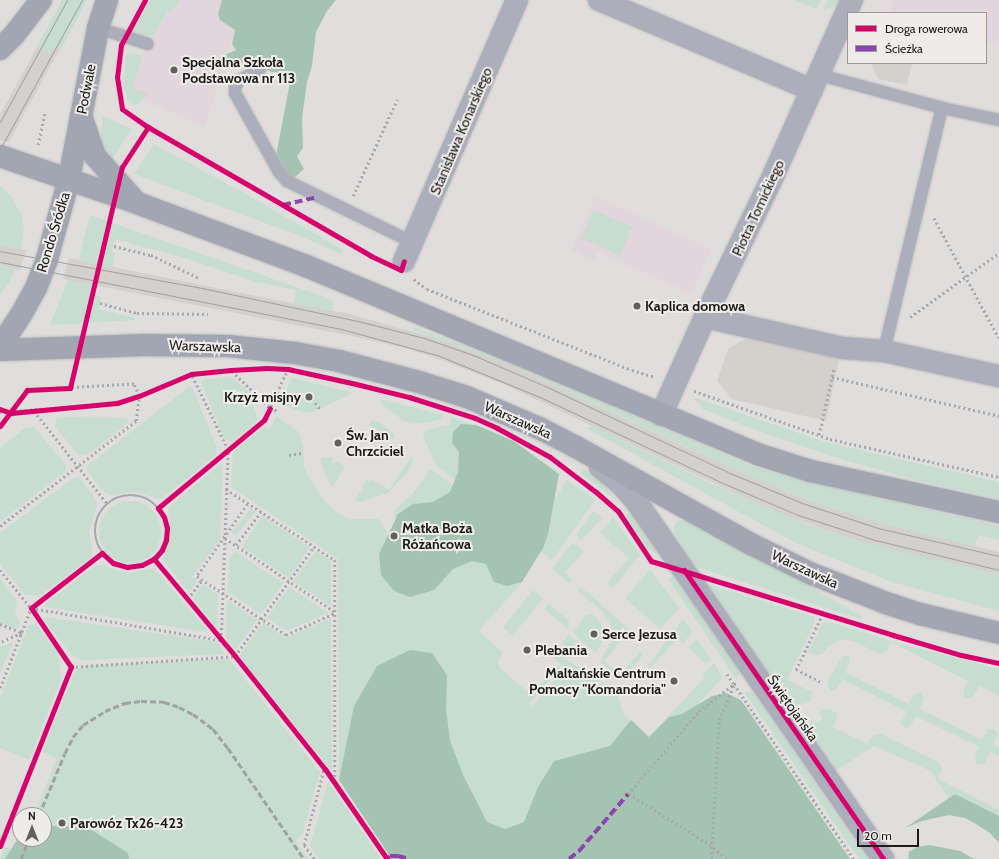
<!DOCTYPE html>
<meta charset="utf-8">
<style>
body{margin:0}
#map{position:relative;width:999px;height:859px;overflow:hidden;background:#dfdedc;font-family:Cabin,sans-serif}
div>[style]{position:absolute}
.built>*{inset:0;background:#d4d0cb}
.education>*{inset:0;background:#e2d5db}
.green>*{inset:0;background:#c7ddcf;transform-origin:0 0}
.round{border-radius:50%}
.forest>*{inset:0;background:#a5c3b1}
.path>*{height:2.5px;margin-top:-1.25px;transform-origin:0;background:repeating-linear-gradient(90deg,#a6a8ae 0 2px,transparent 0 5px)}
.path>.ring{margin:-1.25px;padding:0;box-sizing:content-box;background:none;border:2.5px solid #a6a8ae;border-radius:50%}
.roads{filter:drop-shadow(0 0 1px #bbbbba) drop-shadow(0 0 1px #bbbbba)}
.lane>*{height:12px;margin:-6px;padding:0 6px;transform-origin:6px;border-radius:6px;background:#acafbb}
.street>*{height:22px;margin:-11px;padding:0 11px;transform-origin:11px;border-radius:11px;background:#acafbb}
.secondary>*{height:22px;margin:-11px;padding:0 11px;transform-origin:11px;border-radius:11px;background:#a2a6b3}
.tram>*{height:1px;margin:-0.5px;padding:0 0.5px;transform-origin:0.5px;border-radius:0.5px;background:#a1a2a6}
.rail>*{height:3px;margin-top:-1.5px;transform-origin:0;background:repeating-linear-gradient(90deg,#a1a2a6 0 6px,transparent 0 9px)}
.quiet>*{height:4px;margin-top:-2px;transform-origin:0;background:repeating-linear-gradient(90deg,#8e44ad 0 8px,transparent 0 12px)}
.cycleway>*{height:5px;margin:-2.5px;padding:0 2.5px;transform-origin:2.5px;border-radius:2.5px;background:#d6006c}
.dots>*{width:11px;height:11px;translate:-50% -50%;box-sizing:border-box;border:2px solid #eeece9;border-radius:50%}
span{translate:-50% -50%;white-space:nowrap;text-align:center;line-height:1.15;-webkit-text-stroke:4px #eeece9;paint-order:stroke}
.poi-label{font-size:14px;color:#1d1c1b;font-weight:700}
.left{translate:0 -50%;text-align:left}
.right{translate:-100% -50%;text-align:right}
.street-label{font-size:14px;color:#1d1c1b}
.legend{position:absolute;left:847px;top:12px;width:140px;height:52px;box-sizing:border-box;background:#eeece9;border:1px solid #9a9997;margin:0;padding:5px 7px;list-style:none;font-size:12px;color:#1d1c1b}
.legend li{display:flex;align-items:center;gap:8px;height:20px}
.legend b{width:20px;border:1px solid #9a9997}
.north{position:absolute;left:12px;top:807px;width:40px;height:40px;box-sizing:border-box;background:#eeece9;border:1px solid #9a9997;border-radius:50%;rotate:0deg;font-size:11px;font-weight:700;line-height:16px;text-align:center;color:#1d1c1b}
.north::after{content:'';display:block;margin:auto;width:14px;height:18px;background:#61605f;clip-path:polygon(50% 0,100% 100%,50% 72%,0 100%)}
.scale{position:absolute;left:857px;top:829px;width:62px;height:18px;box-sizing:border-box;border:2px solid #1d1c1b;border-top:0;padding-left:5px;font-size:12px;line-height:14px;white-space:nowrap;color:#1d1c1b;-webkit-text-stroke:3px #eeece9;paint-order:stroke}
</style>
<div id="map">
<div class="built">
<div style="clip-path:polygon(53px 46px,59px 50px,9px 142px,0 140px,0 115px,37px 47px,49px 54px)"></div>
<div style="clip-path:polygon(873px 63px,912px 63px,907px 85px,878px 79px,872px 66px)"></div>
<div style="clip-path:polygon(0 245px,26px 250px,20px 270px,0 265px)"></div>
<div style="clip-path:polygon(69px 258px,286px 302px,294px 303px,294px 302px,298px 305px,346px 313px,432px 337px,514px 367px,683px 446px,804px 499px,880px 523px,999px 552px,999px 574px,927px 559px,852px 539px,776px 512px,505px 385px,444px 361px,405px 348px,347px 335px,63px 279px)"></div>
<div style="clip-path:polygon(746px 338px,839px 359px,826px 421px,732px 399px,717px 381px,728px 349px)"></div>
</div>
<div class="education">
<div style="clip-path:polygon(180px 0,243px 0,205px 127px,119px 88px,132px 58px,140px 60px,168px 11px,176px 7px)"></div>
<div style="clip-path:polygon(894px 0,999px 0,999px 44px,986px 41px,986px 13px,889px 13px)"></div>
<div style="clip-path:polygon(596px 197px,711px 249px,691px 294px,598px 251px,594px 260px,571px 249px)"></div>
</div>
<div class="green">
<div style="clip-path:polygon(62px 0,87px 0,60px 51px,53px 47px,49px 54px,37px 47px)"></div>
<div style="clip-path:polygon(150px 0,180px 0,176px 7px,168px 11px,153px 36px,131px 33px)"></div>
<div style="clip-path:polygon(795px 0,821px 0,816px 9px)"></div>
<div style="clip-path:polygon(828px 0,841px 0,835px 6px,823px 10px)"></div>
<div style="clip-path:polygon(132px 53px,142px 55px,133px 89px,147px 93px,145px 97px,137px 105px,129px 103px,124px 88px,125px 58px,127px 54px)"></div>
<div style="clip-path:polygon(103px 116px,132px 129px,112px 159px,103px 146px,101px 132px)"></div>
<div style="clip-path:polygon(154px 144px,242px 192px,343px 250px,341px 254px,297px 235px,134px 174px)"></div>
<div style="clip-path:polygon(0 186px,11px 196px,21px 214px,24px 230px,21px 249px,0 245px)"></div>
<div style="left:594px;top:210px;width:42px;height:31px;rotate:24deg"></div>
<div style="clip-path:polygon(90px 215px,319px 295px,333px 301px,334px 308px,331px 311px,327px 310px,298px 305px,294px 302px,296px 290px,256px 282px,185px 258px,115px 239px,112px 252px,115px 252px,112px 268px,84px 262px,79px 257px)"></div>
<div style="clip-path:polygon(0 265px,15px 269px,10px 282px,0 295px)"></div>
<div style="clip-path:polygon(68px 280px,94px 285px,92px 294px,101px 297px,98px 309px,135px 318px,135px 320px,52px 325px,51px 322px)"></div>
<div style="clip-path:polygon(414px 327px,500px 359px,755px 467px,795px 479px,999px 526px,999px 540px,978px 535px,975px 546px,880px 523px,822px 506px,747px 475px,514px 367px,413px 330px)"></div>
<div style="clip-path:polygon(232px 377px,256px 398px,253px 407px,258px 420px,233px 441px,230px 441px,223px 437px,201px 382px,203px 380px)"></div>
<div style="clip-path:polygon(292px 378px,353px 393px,313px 412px,302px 412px,280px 404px)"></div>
<div style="clip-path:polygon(189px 387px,193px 389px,217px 448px,215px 456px,161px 499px,134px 492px,111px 495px,103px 491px,87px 471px,88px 465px)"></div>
<div style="clip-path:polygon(693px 397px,825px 442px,999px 482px,999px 499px,908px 478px,837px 458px,750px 428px,703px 409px)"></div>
<div style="clip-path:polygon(380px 399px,443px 415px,443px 419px,424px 423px,405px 422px,384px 406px)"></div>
<div style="clip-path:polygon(276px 416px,299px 432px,303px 446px,304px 465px,308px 476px,323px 499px,333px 509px,345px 517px,350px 519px,379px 519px,387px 532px,388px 541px,397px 528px,394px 511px,412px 494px,430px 470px,433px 470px,514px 534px,523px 572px,522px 582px,479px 631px,503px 653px,498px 662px,500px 668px,531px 695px,557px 665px,560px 668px,529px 703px,533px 706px,565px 668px,554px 658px,558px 654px,587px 673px,585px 679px,599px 680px,617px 694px,624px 715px,649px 737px,705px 677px,703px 675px,714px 663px,723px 677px,696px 707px,673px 842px,392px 859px,339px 780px,338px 559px,231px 487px,232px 462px,234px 451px,264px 427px,270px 430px)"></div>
<div style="clip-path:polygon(66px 417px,125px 418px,128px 420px,128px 423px,87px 455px,82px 456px,78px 454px,55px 427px,56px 419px)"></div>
<div style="clip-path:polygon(451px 418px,488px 429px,515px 442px,559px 474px,517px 530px,435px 464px,423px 435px,424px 432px,429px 429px,449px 425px)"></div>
<div style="clip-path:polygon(372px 420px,379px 422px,394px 434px,394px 440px,369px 425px)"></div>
<div style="clip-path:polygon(592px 426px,713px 484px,801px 522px,852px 539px,890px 549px,999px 574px,999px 611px,892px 582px,796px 543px,586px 428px)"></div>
<div style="clip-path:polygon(34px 427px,66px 465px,66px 468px,65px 472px,0 522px,0 448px,25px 428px)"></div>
<div style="clip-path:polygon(412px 456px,413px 460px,409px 470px,388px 493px,360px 502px,355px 500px,367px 480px,369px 481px,371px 479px,389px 490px)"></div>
<div style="clip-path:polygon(331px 457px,333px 459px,331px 463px,334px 465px,336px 461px,345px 466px,333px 487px,326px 477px,321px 462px,321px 458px)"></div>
<div style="clip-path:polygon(220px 464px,223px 465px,220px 539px,192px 577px,198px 581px,189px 593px,163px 559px,170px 536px,168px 508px)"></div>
<div style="clip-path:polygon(583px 468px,603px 484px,618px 501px,581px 474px)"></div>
<div style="clip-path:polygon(75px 477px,79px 477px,97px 501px,96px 510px,89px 531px,93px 556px,38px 597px,34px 595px,25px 595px,0 564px,0 533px)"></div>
<div style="clip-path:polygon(567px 480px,595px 500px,553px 559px,550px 559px,534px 545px,534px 533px)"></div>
<div class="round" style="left:99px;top:501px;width:62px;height:62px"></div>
<div style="left:251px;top:508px;width:6px;height:31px;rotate:39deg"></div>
<div style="clip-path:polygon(592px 512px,596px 512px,603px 517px,581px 541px,577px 536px,578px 532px)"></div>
<div style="clip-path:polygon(629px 512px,658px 554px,646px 549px,626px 520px)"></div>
<div style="left:262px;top:516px;width:57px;height:37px;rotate:33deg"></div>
<div style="clip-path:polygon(613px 517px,640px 555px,613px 588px,607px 583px,629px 558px,600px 533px)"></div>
<div style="clip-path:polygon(681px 520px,688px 522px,806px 584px,862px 617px,861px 619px,693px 566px,674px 533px,674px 527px,676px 522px)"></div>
<div style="clip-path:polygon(571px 544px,577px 545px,584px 551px,565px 573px,572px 579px,569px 583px,552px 569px)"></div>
<div style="clip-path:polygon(235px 551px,283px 583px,261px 614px,228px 592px,229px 559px)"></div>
<div style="clip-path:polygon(316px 551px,331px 561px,331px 606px,293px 581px)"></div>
<div style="clip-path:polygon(96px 565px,103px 565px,118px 571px,129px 573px,154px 568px,207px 630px,206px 632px,45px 607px,45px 604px)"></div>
<div style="clip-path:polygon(650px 570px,679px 608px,660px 629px,625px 598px)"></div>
<div style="clip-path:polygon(673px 576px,740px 672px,736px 679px,669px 580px)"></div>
<div style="clip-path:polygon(0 579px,17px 601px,15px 612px,20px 622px,18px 628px,13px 629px,0 623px)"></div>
<div style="clip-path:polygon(705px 583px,814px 617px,815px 622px,787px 680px,812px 692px,811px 701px,807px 703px,796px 705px,786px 700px)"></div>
<div style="clip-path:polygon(203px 584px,218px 594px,217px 628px,193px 598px)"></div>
<div style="clip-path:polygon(289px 587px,329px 613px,286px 631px,267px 618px)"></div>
<div style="clip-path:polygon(581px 587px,630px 630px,604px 661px,620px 675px,640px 652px,643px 655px,623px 678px,620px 678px,602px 663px,602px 658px,611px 642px,612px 630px,610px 623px,603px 612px,578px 591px)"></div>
<div style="left:533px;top:590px;width:13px;height:48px;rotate:39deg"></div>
<div style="clip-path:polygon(227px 600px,257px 620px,235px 650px,226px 639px)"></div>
<div style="clip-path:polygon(548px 603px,569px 621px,568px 629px,544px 609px)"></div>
<div style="clip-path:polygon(592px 614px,599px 620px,603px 630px,601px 645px,595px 653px,572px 632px,586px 615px)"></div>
<div style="clip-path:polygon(44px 617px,217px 642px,225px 654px,81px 660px,72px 655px,43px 619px)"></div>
<div style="clip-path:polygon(331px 618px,332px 771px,239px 656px,263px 623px,286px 638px)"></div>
<div style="clip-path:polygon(683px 619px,693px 632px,683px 643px,678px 638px,633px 686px)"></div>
<div style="clip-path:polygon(826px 621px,898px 643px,999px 669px,999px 696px,979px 686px,973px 697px,966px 698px,963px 693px,968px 681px,891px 642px,887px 651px,881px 654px,852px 641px,844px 639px,830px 645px,822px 654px,815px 655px,808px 652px,822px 624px)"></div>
<div style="clip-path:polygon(36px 624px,57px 652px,61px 675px,60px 682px,29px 760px,0 748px,0 699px,29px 625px)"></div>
<div style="clip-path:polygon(569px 635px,592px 656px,580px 656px,562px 643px)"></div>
<div style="clip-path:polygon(697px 639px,711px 659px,706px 664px,689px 648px)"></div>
<div style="clip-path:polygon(13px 642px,0 673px,0 647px)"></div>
<div style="clip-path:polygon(842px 656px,848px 656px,850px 661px,846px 673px,909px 704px,913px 695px,921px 692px,924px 697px,920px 709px,982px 740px,988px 729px,994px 729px,998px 734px,993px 745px,999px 748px,999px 756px,990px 752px,984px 764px,977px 764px,975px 756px,979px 747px,916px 716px,910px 727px,905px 728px,901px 723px,906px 711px,842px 679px,836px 690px,830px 691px,827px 683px)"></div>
<div style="clip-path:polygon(229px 659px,320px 772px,302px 835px,295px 840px,308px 859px,0 859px,5px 847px,20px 853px,44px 839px,44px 815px,34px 815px,57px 758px,42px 752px,76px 669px,87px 665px)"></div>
<div style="clip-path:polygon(747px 692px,753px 692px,868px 859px,859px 859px,745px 693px)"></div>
<div style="clip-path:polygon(825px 709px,829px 709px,836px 713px,837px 719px,833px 727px,867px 744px,874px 735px,881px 734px,938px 762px,942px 769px,938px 779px,999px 810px,999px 816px,955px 794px,948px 798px,931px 771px,874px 746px,835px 771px,809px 731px,811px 718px,814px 723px,819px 721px,823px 719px,819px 713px)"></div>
<div style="clip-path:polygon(328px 782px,381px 859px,319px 859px,310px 846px)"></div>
</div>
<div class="forest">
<div style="clip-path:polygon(222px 0,336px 0,327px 11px,316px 32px,312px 66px,307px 82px,302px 118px,303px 148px,297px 156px,304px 169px,294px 178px,284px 172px,276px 156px,291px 77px,224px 59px,225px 55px,236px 50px,232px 44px,235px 30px,220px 20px,218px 14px)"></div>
<div style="clip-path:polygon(461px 424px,476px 425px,515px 442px,559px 474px,548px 534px,543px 548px,522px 582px,507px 586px,494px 582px,486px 564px,472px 561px,453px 569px,434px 590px,410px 597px,394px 591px,381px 575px,379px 554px,398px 514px,413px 504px,433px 502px,450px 492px,458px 472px,459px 452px,452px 443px,453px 432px)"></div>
<div style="clip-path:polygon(410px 650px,432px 653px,447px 675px,446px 708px,450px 741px,463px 775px,487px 822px,505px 829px,524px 822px,538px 787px,554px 761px,610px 746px,631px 720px,649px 737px,669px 717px,682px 714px,712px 696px,726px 693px,741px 700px,850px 859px,392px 859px,339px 780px,354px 706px,377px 666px)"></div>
<div style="clip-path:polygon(955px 794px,999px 816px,999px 843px,990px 833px,976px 824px,965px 818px,949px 815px,922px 821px,905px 828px)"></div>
<div style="clip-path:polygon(47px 826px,87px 827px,128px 853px,129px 859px,5px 859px,18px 838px,44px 839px,44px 827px)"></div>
<div style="clip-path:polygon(930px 845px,960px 851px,974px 859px,909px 859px,908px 857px,909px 852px,917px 847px)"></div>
</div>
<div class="path">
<div style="left:38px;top:145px;width:35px;rotate:-78deg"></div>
<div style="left:126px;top:161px;width:40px;rotate:-57.1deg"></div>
<div style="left:353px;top:196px;width:106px;rotate:-65.4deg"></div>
<div style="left:934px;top:218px;width:136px;rotate:61.6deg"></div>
<div style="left:114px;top:246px;width:38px;rotate:14deg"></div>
<div style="left:151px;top:255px;width:53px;rotate:25.6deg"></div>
<div style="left:414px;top:279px;width:16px;rotate:38deg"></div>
<div style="left:427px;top:289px;width:220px;rotate:21.6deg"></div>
<div style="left:632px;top:370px;width:24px;rotate:17deg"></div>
<div style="left:100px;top:303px;width:38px;rotate:15deg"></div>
<div style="left:137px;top:313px;width:71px;rotate:0.8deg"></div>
<div style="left:910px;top:317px;width:110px;rotate:-35.7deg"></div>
<div style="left:232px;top:371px;width:53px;rotate:44.2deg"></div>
<div style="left:270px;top:408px;width:9px;rotate:21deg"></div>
<div style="left:832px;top:377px;width:171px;rotate:13.1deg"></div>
<div style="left:70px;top:388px;width:8px;rotate:-76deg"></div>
<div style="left:694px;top:391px;width:144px;rotate:19.4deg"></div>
<div style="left:830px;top:439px;width:173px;rotate:12.7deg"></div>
<div style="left:312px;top:399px;width:13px;rotate:51deg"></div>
<div style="left:34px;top:411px;width:117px;rotate:51.6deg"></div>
<div style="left:0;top:412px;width:117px;rotate:-4.4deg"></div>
<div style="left:117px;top:403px;width:23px;rotate:-18deg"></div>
<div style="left:139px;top:396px;width:56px;rotate:-22.9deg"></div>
<div style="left:191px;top:374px;width:46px;rotate:-5deg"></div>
<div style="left:819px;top:435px;width:69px;rotate:-77.4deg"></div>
<div style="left:289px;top:455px;width:13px;rotate:-9deg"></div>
<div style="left:558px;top:464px;width:32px;rotate:36deg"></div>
<div style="left:226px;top:489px;width:130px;rotate:33.1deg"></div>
<div style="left:335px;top:560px;width:224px;rotate:90deg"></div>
<div class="ring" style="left:95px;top:495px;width:69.5px;height:69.5px"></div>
<div style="left:248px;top:504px;width:88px;rotate:125.3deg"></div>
<div style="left:197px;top:576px;width:107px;rotate:33.5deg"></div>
<div style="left:286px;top:635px;width:54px;rotate:-24.2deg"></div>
<div style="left:158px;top:508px;width:138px;rotate:-39.7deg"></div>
<div style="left:264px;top:420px;width:52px;rotate:-64.9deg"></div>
<div style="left:0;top:526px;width:172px;rotate:-37.7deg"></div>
<div style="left:136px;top:421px;width:25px;rotate:-83deg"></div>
<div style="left:139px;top:396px;width:13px;rotate:-113deg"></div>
<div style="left:134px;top:384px;width:107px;rotate:176.8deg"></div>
<div style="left:27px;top:390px;width:28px;rotate:125deg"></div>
<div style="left:225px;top:538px;width:133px;rotate:33.9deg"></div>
<div style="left:236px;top:545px;width:41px;rotate:-52.9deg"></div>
<div style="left:154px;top:559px;width:126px;rotate:50.1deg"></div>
<div style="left:235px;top:656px;width:144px;rotate:51.5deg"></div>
<div style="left:325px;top:769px;width:109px;rotate:55.4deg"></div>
<div style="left:0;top:570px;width:49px;rotate:50.8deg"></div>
<div style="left:31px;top:608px;width:71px;rotate:55.9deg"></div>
<div style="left:188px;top:599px;width:24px;rotate:-54deg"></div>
<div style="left:31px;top:608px;width:193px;rotate:9.6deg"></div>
<div style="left:221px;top:640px;width:190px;rotate:-87.9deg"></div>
<div style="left:228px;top:450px;width:85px;rotate:-116deg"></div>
<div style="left:0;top:624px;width:24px;rotate:22deg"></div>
<div style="left:22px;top:633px;width:24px;rotate:156deg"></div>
<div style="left:71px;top:667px;width:164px;rotate:-3.8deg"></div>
<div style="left:235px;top:656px;width:135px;rotate:-54.3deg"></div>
<div style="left:727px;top:674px;width:12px;rotate:55deg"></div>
<div style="left:734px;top:684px;width:2px"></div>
<div style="left:820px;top:682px;width:27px;rotate:-153deg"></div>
<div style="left:796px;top:670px;width:63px;rotate:-64.7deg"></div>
<div style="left:734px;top:684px;width:212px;rotate:55.6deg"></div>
<div style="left:0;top:688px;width:86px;rotate:-68.8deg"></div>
<div style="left:31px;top:608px;width:90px;rotate:-37.8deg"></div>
<div style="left:0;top:846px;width:193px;rotate:-68.4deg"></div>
<div style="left:314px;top:859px;width:17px;rotate:-126deg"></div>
<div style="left:304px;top:845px;width:79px;rotate:-75.3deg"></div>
<div style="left:711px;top:859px;width:139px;rotate:-86.7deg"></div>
<div style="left:719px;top:720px;width:38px;rotate:-67deg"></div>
<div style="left:726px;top:859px;width:20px;rotate:-139deg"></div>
<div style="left:711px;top:846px;width:98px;rotate:-147.9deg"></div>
<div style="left:628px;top:794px;width:109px;rotate:-49.5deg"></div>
<div style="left:699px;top:711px;width:44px;rotate:-37.6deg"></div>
</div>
<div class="roads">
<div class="lane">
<div style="left:98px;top:28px;width:52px;rotate:17.7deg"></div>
<div style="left:260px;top:69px;width:23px;rotate:151deg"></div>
<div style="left:240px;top:80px;width:9px;rotate:126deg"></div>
<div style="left:235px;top:87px;width:6px;rotate:90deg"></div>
<div style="left:235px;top:93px;width:90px;rotate:60.9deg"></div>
<div style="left:279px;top:172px;width:12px;rotate:48deg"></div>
<div style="left:287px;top:181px;width:139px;rotate:26deg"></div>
<div style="left:820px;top:75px;width:126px;rotate:15.1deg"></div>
<div style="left:942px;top:108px;width:58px;rotate:11.9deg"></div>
<div style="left:884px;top:351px;width:250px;rotate:-76.6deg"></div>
</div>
<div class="street">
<div style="left:599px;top:0;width:231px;rotate:22.9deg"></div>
<div style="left:404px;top:261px;width:284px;rotate:-66.6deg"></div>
<div style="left:705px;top:317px;width:141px;rotate:12.7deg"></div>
<div style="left:843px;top:348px;width:41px;rotate:4.2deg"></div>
<div style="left:884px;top:351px;width:118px;rotate:12.3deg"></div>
<div style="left:661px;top:415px;width:107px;rotate:-65.8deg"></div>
<div style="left:705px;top:317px;width:159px;rotate:-64.2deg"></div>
<div style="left:774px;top:174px;width:191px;rotate:-65.9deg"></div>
<div style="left:600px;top:467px;width:27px;rotate:39deg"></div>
<div style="left:621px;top:484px;width:23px;rotate:49deg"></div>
<div style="left:636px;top:501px;width:435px;rotate:55.4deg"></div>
</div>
<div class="secondary">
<div style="left:0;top:49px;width:20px;rotate:-45deg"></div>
<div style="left:14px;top:35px;width:44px;rotate:-52.4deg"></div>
<div style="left:81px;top:116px;width:42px;rotate:70.7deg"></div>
<div style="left:95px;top:156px;width:59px;rotate:48.4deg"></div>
<div style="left:0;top:156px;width:145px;rotate:18.9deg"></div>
<div style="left:137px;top:203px;width:180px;rotate:20.4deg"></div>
<div style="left:306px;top:266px;width:489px;rotate:22.6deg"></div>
<div style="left:757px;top:454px;width:57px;rotate:17.5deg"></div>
<div style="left:811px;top:471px;width:192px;rotate:12.3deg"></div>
<div style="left:0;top:347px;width:40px;rotate:-57.1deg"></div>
<div style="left:22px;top:313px;width:29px;rotate:-61deg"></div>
<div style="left:36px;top:288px;width:31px;rotate:-69deg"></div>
<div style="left:47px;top:259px;width:83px;rotate:-74.6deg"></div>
<div style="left:69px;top:179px;width:154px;rotate:-79.1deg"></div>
<div style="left:98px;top:28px;width:29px;rotate:-72deg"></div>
<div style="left:0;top:350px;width:145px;rotate:-2deg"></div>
<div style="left:145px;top:345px;width:83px;rotate:0.7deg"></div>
<div style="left:228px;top:346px;width:67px;rotate:6deg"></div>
<div style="left:295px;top:353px;width:45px;rotate:10.3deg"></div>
<div style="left:339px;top:361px;width:86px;rotate:14.8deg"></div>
<div style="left:422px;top:383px;width:47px;rotate:17.3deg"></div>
<div style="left:467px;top:397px;width:81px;rotate:23.4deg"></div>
<div style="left:541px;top:429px;width:39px;rotate:27deg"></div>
<div style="left:576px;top:447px;width:200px;rotate:29deg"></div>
<div style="left:751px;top:544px;width:68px;rotate:26.2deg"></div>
<div style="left:812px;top:574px;width:79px;rotate:21.4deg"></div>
<div style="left:886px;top:603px;width:36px;rotate:18deg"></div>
<div style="left:920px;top:614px;width:81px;rotate:13.5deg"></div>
</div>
</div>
<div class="tram">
<div style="left:0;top:122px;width:139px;rotate:-61.2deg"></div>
<div style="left:0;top:149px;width:170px;rotate:-61.2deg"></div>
<div style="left:0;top:251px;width:205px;rotate:10.4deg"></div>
<div style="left:202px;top:288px;width:164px;rotate:12deg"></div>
<div style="left:362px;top:322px;width:64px;rotate:14.5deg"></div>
<div style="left:424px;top:338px;width:52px;rotate:19.1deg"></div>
<div style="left:473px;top:355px;width:78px;rotate:23.3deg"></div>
<div style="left:545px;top:386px;width:204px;rotate:25.2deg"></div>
<div style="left:730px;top:473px;width:78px;rotate:22.6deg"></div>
<div style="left:802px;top:503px;width:80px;rotate:18.2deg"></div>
<div style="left:878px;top:528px;width:124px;rotate:13deg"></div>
<div style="left:0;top:262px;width:348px;rotate:11.1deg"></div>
<div style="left:341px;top:329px;width:99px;rotate:15.2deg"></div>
<div style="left:437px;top:355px;width:111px;rotate:22.2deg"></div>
<div style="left:540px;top:397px;width:204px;rotate:25.2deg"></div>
<div style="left:725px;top:484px;width:79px;rotate:23deg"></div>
<div style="left:798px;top:515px;width:81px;rotate:18deg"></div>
<div style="left:875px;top:540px;width:128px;rotate:13.6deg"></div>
</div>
<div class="rail">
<div style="left:39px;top:815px;width:67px;rotate:-67.2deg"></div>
<div style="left:65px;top:753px;width:18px;rotate:-63deg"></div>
<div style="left:73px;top:737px;width:16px;rotate:-50deg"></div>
<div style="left:83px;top:725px;width:26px;rotate:-32deg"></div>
<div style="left:105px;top:711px;width:22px;rotate:-22deg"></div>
<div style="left:125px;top:703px;width:16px;rotate:-7deg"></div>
<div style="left:141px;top:701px;width:23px;rotate:2deg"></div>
<div style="left:164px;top:702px;width:16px;rotate:18deg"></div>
<div style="left:179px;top:707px;width:16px;rotate:27deg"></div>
<div style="left:193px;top:714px;width:25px;rotate:37deg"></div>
<div style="left:213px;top:729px;width:24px;rotate:52deg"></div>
<div style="left:228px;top:748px;width:135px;rotate:55.6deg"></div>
<div style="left:21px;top:859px;width:22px;rotate:-68deg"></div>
</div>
<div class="quiet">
<div style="left:283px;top:205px;width:35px;rotate:-13deg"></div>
<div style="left:387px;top:859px;width:4px;rotate:-45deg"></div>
<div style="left:390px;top:856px;width:8px"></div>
<div style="left:398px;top:856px;width:12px;rotate:14deg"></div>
<div style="left:569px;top:859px;width:13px;rotate:-39deg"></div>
<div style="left:579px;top:851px;width:75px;rotate:-49.3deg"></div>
</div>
<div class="cycleway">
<div style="left:145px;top:0;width:51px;rotate:118.1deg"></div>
<div style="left:121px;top:45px;width:32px;rotate:97deg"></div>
<div style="left:117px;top:77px;width:32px;rotate:81deg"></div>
<div style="left:122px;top:109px;width:32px;rotate:35deg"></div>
<div style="left:148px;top:127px;width:258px;rotate:30deg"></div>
<div style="left:371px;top:256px;width:33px;rotate:25deg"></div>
<div style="left:401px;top:270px;width:9px;rotate:-72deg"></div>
<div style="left:0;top:409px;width:12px;rotate:20deg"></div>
<div style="left:11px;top:413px;width:106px;rotate:-5.4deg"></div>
<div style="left:117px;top:403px;width:23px;rotate:-18deg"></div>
<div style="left:139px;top:396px;width:56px;rotate:-22.9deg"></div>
<div style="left:191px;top:374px;width:40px;rotate:-5.7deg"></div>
<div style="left:231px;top:370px;width:36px;rotate:-3deg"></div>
<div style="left:267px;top:368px;width:21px;rotate:3deg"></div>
<div style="left:288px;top:369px;width:70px;rotate:12.4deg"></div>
<div style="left:356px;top:384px;width:55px;rotate:13.8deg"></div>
<div style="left:409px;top:397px;width:69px;rotate:17.7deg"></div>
<div style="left:475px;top:418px;width:24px;rotate:24deg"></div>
<div style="left:497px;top:428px;width:60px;rotate:28.7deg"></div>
<div style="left:550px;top:457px;width:58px;rotate:37.3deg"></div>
<div style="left:596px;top:492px;width:29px;rotate:41deg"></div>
<div style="left:618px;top:511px;width:60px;rotate:56.6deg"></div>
<div style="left:651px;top:561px;width:253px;rotate:17deg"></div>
<div style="left:893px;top:635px;width:71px;rotate:16.4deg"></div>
<div style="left:961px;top:655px;width:39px;rotate:12deg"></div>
<div style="left:0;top:426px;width:45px;rotate:-53.1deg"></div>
<div style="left:27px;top:390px;width:43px;rotate:-2.7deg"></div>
<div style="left:70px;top:388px;width:227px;rotate:-76.8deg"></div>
<div style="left:122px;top:167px;width:48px;rotate:-57deg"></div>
<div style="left:154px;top:559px;width:126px;rotate:50.1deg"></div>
<div style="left:235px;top:656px;width:144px;rotate:51.5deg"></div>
<div style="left:325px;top:769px;width:109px;rotate:55.4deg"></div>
<div style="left:684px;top:570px;width:351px;rotate:55.4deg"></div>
<div style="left:0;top:846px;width:193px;rotate:-68.4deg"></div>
<div style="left:71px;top:667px;width:71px;rotate:-124.1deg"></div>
<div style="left:31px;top:608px;width:90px;rotate:-37.8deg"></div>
<div style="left:102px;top:553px;width:15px;rotate:42deg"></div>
<div style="left:113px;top:563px;width:15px;rotate:16deg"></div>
<div style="left:127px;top:567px;width:15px;rotate:-8deg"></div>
<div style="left:142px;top:565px;width:13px;rotate:-27deg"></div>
<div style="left:154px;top:559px;width:12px;rotate:-48deg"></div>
<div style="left:162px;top:550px;width:11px;rotate:-68deg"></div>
<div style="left:166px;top:540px;width:12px;rotate:-85deg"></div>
<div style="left:167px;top:528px;width:11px;rotate:-105deg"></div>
<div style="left:164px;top:517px;width:11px;rotate:-124deg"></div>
<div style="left:158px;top:508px;width:138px;rotate:-39.7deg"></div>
<div style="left:264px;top:420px;width:13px;rotate:-63deg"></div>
</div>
<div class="dots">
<div style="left:174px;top:70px;background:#61605f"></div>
<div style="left:637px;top:306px;background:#61605f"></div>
<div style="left:309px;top:397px;background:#61605f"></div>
<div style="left:338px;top:443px;background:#61605f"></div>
<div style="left:394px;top:536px;background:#61605f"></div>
<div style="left:594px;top:634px;background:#61605f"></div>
<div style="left:527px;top:650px;background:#61605f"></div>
<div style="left:674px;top:681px;background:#61605f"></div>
<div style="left:62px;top:823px;background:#61605f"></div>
</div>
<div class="poi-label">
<span class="left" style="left:182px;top:70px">Specjalna Szkoła<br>Podstawowa nr 113</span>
<span class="left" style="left:645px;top:306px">Kaplica domowa</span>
<span class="right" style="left:301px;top:397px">Krzyż misjny</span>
<span class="left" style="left:346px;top:443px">Św. Jan<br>Chrzciciel</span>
<span class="left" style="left:402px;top:536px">Matka Boża<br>Różańcowa</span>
<span class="left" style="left:602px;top:634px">Serce Jezusa</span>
<span class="left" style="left:535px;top:650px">Plebania</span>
<span class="right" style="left:666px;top:681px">Maltańskie Centrum<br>Pomocy "Komandoria"</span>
<span class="left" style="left:70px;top:823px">Parowóz Tx26-423</span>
</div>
<div class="street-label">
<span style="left:86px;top:89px;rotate:-79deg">Podwale</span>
<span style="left:461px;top:131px;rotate:-67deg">Stanisława Konarskiego</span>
<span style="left:758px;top:208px;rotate:-65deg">Piotra Tomickiego</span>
<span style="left:53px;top:232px;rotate:-73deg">Rondo Śródka</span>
<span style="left:205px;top:346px;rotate:2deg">Warszawska</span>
<span style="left:518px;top:420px;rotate:24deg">Warszawska</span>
<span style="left:805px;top:569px;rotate:25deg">Warszawska</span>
<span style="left:793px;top:708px;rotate:55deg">Świętojańska</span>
</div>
<ul class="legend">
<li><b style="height:5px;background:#d6006c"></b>Droga rowerowa</li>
<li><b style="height:5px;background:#8e44ad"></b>Ścieżka</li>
</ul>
<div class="north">N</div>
<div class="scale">20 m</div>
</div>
